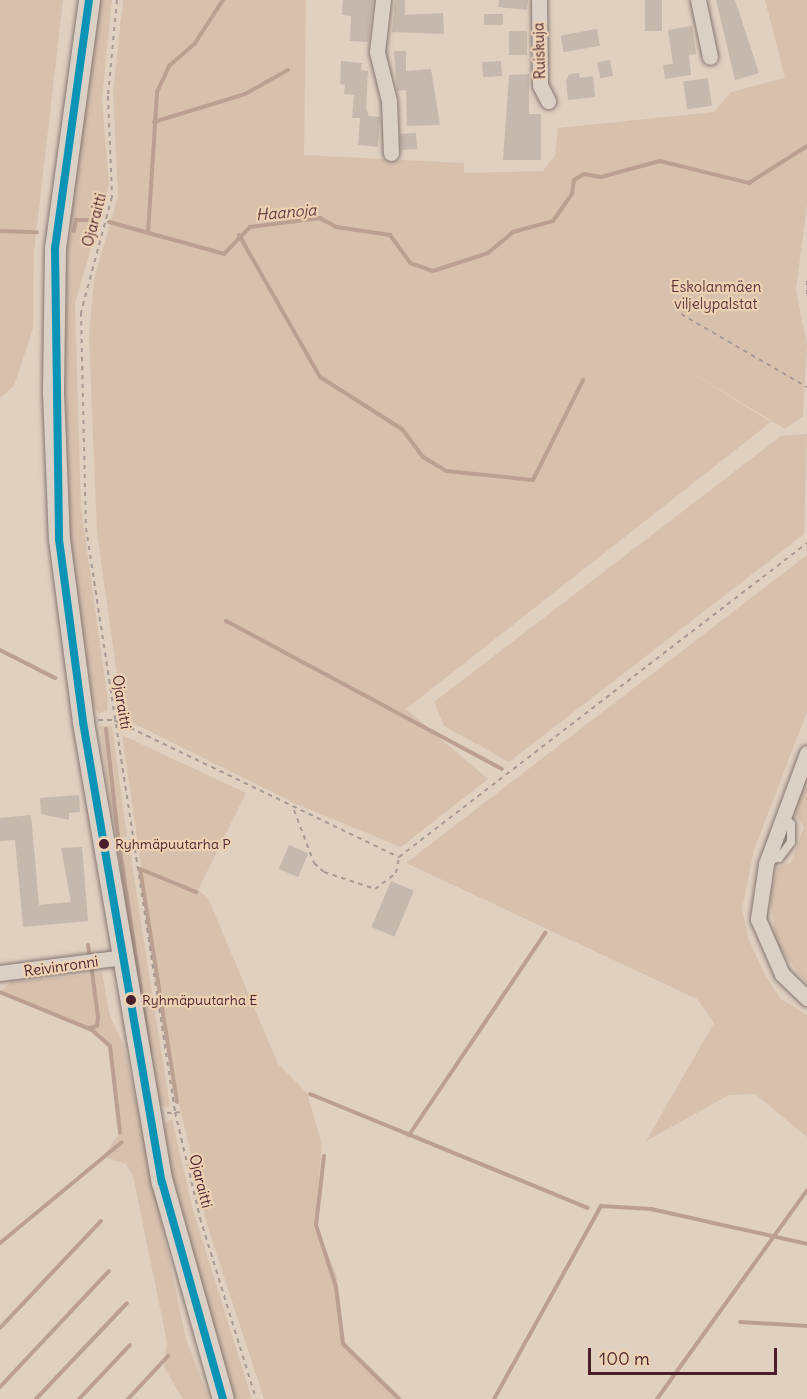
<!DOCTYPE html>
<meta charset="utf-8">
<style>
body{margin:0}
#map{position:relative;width:807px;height:1399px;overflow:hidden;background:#dfd0c0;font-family:Delius,sans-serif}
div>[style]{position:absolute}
.green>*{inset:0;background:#d7c1ad}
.stream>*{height:4px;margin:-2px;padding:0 2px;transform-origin:2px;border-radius:2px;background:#bba091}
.building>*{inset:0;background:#c5b8ad;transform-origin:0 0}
.path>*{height:2px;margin-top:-1px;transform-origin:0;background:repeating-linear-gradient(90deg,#a69a94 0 4.5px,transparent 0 9px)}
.roads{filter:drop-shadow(0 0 2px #857671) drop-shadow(0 0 2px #857671)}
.lane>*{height:8px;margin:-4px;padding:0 4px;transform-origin:4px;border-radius:4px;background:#dad0c5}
.street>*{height:15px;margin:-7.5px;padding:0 7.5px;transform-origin:7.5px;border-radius:7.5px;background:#dad0c5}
.secondary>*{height:21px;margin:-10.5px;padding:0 10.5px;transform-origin:10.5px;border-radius:10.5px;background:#dad0c5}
.bus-1>*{height:8px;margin:-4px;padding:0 4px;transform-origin:4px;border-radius:4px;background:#0b94b6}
.dots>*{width:16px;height:16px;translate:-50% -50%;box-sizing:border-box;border:3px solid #ecd1b3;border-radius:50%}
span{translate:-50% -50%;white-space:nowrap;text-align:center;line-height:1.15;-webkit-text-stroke:4.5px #ecd1b3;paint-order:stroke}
.bus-label{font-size:14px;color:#4a1f2b}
.left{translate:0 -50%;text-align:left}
.street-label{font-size:15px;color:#4a1f2b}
.park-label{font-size:15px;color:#5e353c}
.water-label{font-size:16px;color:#623a40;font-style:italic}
.scale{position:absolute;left:588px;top:1348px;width:189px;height:27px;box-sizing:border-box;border:3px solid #4a1f2b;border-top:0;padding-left:8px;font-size:18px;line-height:21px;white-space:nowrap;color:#4a1f2b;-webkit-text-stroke:4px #ecd1b3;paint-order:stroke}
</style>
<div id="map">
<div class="green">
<div style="clip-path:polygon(0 0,63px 0,34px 252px,33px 328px,14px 386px,0 398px)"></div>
<div style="clip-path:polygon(100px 0,112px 0,102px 99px,109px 184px,75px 304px,81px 507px,108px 702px,107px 711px,99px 713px,92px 704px,69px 530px,63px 377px,65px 235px)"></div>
<div style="clip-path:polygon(123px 0,306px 0,304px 155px,464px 163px,464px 173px,543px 171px,555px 155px,558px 128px,714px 112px,731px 92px,785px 78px,765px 0,807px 0,807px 205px,796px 290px,807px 345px,803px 416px,785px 429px,676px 363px,771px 422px,406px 709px,488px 779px,401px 847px,296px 804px,123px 718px,97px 532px,89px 337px,94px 279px,118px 196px,113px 92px)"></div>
<div style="clip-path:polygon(807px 434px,804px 534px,509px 762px,444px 726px,434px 702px,781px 436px)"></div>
<div style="clip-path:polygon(807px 555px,807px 712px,754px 850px,742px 909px,749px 940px,765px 975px,781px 999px,807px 1015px,807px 1137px,755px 1094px,729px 1095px,646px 1141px,714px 1023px,697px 999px,406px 863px)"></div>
<div style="clip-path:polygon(100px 726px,112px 726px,127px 837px,117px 837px,110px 807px)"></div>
<div style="clip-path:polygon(122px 735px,246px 793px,198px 890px,208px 898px,278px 1064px,307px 1093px,322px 1144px,315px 1223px,336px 1274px,345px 1342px,403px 1399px,264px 1399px,207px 1225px,170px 1064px)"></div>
<div style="clip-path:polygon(807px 777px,807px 984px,776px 944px,770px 895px,778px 867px,791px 863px,804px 827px,794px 813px)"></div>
<div style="clip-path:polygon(122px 845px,129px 845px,170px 1108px,157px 1104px,126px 913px)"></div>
<div style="clip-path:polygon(102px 973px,110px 1016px,124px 1046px,186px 1339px,209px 1399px,183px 1399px,164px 1367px,167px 1342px,133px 1176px,126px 1164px,103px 1157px,120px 1132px,110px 1046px,92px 1030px,0 992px,11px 982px)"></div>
<div style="clip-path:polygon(172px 1119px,193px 1210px,252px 1399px,234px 1399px,227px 1380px,175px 1192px,163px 1135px,164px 1124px)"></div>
</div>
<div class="stream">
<div style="left:154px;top:122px;width:95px;rotate:-17.1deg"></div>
<div style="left:245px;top:94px;width:49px;rotate:-29.2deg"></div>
<div style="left:109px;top:222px;width:119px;rotate:15.5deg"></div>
<div style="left:224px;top:254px;width:37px;rotate:-46deg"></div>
<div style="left:250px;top:227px;width:71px;rotate:-7.3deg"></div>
<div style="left:320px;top:218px;width:18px;rotate:29deg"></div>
<div style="left:336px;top:227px;width:55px;rotate:8.4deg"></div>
<div style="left:390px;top:235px;width:34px;rotate:54deg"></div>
<div style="left:410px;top:263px;width:24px;rotate:19deg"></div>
<div style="left:433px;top:271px;width:58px;rotate:-18.1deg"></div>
<div style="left:488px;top:253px;width:33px;rotate:-40deg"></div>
<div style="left:513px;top:232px;width:41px;rotate:-15.4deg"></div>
<div style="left:553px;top:221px;width:33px;rotate:-55deg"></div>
<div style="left:572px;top:194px;width:14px;rotate:-82deg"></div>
<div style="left:574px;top:180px;width:12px;rotate:-31deg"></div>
<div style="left:584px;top:174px;width:17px;rotate:10deg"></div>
<div style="left:601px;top:177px;width:61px;rotate:-15.2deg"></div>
<div style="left:660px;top:161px;width:92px;rotate:13.9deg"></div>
<div style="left:749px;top:183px;width:69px;rotate:-32.5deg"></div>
<div style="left:0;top:231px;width:37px;rotate:2deg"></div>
<div style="left:74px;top:231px;width:11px;rotate:-80deg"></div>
<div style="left:76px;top:220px;width:12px"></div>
<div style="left:148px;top:233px;width:141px;rotate:-86.3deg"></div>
<div style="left:157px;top:92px;width:29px;rotate:-65deg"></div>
<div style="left:169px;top:66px;width:35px;rotate:-41deg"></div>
<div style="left:195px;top:43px;width:51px;rotate:-56.9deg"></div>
<div style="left:239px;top:235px;width:163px;rotate:60.3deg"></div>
<div style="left:320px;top:377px;width:97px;rotate:32.4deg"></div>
<div style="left:402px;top:429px;width:35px;rotate:53deg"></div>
<div style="left:423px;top:457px;width:27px;rotate:31deg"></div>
<div style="left:446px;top:471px;width:87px;rotate:5.9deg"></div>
<div style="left:533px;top:480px;width:112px;rotate:-63.4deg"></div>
<div style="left:226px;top:621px;width:313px;rotate:28.2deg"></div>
<div style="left:0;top:650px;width:62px;rotate:27deg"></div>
<div style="left:106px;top:729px;width:108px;rotate:83.6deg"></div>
<div style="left:120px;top:850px;width:206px;rotate:81.6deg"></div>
<div style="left:88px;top:945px;width:11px;rotate:80deg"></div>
<div style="left:0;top:992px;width:100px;rotate:22.4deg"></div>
<div style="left:92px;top:1030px;width:24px;rotate:42deg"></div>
<div style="left:110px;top:1046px;width:87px;rotate:83.4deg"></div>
<div style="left:89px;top:1028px;width:8px;rotate:-14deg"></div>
<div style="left:97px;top:1026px;width:9px;rotate:-84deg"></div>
<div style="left:98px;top:1017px;width:53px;rotate:-97.5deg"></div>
<div style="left:310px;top:1094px;width:300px;rotate:22.3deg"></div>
<div style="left:177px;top:1102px;width:236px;rotate:-99deg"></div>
<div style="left:140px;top:869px;width:61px;rotate:22.3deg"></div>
<div style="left:409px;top:1135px;width:244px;rotate:-56deg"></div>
<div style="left:324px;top:1156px;width:69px;rotate:96.6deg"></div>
<div style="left:316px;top:1225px;width:65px;rotate:72.1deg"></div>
<div style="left:336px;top:1287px;width:57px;rotate:83deg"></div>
<div style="left:343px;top:1344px;width:78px;rotate:44.5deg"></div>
<div style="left:0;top:1243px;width:158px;rotate:-39.6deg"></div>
<div style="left:740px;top:1322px;width:67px;rotate:3.4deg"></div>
<div style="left:0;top:1328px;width:147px;rotate:-46.7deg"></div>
<div style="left:0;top:1387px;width:159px;rotate:-46.8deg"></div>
<div style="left:36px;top:1399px;width:132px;rotate:-46.5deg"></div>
<div style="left:79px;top:1399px;width:74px;rotate:-46.6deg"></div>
<div style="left:128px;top:1399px;width:59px;rotate:-47.1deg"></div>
<div style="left:494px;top:1399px;width:221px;rotate:-61deg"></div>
<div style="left:601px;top:1206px;width:50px;rotate:3.4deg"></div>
<div style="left:651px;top:1209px;width:160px;rotate:12.6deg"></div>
<div style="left:657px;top:1399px;width:257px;rotate:-54.3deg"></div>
</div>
<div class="building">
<div style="clip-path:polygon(343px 0,373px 0,368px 42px,350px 41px,351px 16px,342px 15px)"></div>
<div style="clip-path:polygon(395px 0,405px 0,405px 15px,443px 13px,444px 34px,392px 32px)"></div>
<div style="clip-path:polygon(499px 0,528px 0,527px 10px,498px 7px)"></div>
<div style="left:645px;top:0;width:17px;height:31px"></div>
<div style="clip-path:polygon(716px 0,735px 0,759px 73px,735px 80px)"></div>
<div style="left:503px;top:14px;width:11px;height:19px;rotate:90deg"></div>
<div style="clip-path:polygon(692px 26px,696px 54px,689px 55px,691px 75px,665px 79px,663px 65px,673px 64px,668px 30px)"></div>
<div style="left:597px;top:29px;width:17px;height:37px;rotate:80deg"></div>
<div style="left:509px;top:31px;width:18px;height:24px"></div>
<div style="clip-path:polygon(394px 51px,406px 51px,406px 71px,431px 69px,440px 125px,407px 126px,406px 90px,397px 91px)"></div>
<div style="left:610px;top:60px;width:16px;height:13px;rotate:79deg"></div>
<div style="clip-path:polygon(341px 61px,362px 63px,361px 70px,368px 71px,366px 109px,369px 116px,380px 117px,378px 147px,358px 145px,360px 118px,352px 118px,354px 95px,344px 94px,345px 85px,340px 84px)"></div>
<div style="left:501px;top:61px;width:15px;height:19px;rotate:86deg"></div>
<div style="clip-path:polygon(579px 73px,580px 78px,593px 76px,595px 97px,568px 100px,566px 81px,569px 74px)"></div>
<div style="clip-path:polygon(529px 74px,529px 114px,541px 114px,541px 160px,503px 160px,509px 75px)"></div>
<div style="left:708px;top:78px;width:28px;height:25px;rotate:82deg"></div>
<div style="left:416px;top:133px;width:16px;height:16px;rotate:86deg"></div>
<div style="clip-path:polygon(79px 795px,80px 812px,69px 813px,69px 820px,41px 814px,40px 798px)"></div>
<div style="clip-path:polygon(31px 815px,39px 905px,71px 902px,61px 848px,82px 847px,88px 921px,23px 927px,15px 840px,0 841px,0 818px)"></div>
<div style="left:289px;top:845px;width:21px;height:26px;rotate:23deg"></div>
<div style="left:391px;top:881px;width:25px;height:50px;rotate:23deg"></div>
</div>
<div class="path">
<div style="left:117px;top:0;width:96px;rotate:95.4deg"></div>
<div style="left:108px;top:96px;width:101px;rotate:87.7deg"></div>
<div style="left:112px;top:197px;width:119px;rotate:105.1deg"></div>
<div style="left:81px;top:312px;width:216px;rotate:88.7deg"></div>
<div style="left:86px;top:528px;width:591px;rotate:81.33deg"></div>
<div style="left:175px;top:1112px;width:109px;rotate:76.7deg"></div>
<div style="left:200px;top:1218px;width:189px;rotate:72.8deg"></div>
<div style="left:807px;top:281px;width:15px;rotate:90deg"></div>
<div style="left:681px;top:314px;width:146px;rotate:30.1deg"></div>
<div style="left:98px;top:720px;width:16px"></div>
<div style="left:114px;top:720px;width:316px;rotate:25.7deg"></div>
<div style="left:399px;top:857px;width:515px;rotate:-37.58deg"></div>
<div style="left:294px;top:810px;width:57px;rotate:69.3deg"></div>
<div style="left:314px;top:863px;width:13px;rotate:42deg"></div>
<div style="left:324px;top:872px;width:54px;rotate:18.4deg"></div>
<div style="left:375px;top:889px;width:26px;rotate:-37deg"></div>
<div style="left:396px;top:873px;width:15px;rotate:-79deg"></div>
<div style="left:120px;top:841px;width:12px;rotate:-5deg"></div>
<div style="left:167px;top:1113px;width:18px;rotate:-3deg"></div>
</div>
<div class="roads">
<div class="lane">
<div style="left:768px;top:859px;width:11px;rotate:-5deg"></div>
<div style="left:779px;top:858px;width:20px;rotate:-53deg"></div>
<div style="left:791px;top:842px;width:18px;rotate:-90deg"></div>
<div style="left:791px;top:824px;width:11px;rotate:-131deg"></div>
</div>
<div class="street">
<div style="left:383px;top:0;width:52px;rotate:96.6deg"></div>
<div style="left:377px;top:52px;width:50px;rotate:76.2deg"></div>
<div style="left:389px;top:101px;width:52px;rotate:87.8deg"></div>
<div style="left:539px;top:0;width:85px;rotate:89.3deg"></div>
<div style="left:540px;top:85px;width:18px;rotate:63deg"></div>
<div style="left:698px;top:0;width:58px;rotate:78.1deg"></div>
<div style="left:807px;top:753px;width:118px;rotate:110.3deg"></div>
<div style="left:766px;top:864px;width:56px;rotate:98.3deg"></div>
<div style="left:758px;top:919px;width:60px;rotate:66.4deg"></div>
<div style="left:782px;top:974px;width:35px;rotate:44deg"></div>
<div style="left:0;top:973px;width:124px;rotate:-7.4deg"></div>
</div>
<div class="secondary">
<div style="left:89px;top:0;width:250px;rotate:97.8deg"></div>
<div style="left:55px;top:248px;width:144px;rotate:90.8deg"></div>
<div style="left:53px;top:392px;width:147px;rotate:87.7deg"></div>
<div style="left:59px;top:539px;width:185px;rotate:82.5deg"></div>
<div style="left:83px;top:722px;width:467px;rotate:80.3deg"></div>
<div style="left:162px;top:1182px;width:225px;rotate:74.3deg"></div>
</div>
</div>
<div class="bus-1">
<div style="left:89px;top:0;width:250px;rotate:97.8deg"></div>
<div style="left:55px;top:248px;width:291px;rotate:89.2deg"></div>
<div style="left:59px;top:539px;width:185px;rotate:82.5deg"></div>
<div style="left:83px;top:722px;width:467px;rotate:80.3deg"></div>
<div style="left:162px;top:1182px;width:225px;rotate:74.3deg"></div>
</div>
<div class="dots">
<div style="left:104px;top:844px;background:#4a1f2b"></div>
<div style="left:131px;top:1000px;background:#4a1f2b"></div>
</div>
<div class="bus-label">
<span class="left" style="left:115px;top:844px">Ryhmäpuutarha P</span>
<span class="left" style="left:142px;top:1000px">Ryhmäpuutarha E</span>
</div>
<div class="street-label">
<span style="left:539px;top:51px;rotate:-92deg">Ruiskuja</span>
<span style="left:94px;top:220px;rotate:-75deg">Ojaraitti</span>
<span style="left:122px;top:702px;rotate:81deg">Ojaraitti</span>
<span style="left:61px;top:966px;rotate:-8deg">Reivinronni</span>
<span style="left:201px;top:1181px;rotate:76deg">Ojaraitti</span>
</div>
<div class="park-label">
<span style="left:716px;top:295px">Eskolanmäen<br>viljelypalstat</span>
</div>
<div class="water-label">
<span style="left:286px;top:212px;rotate:-5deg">Haanoja</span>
</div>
<div class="scale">100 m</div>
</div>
